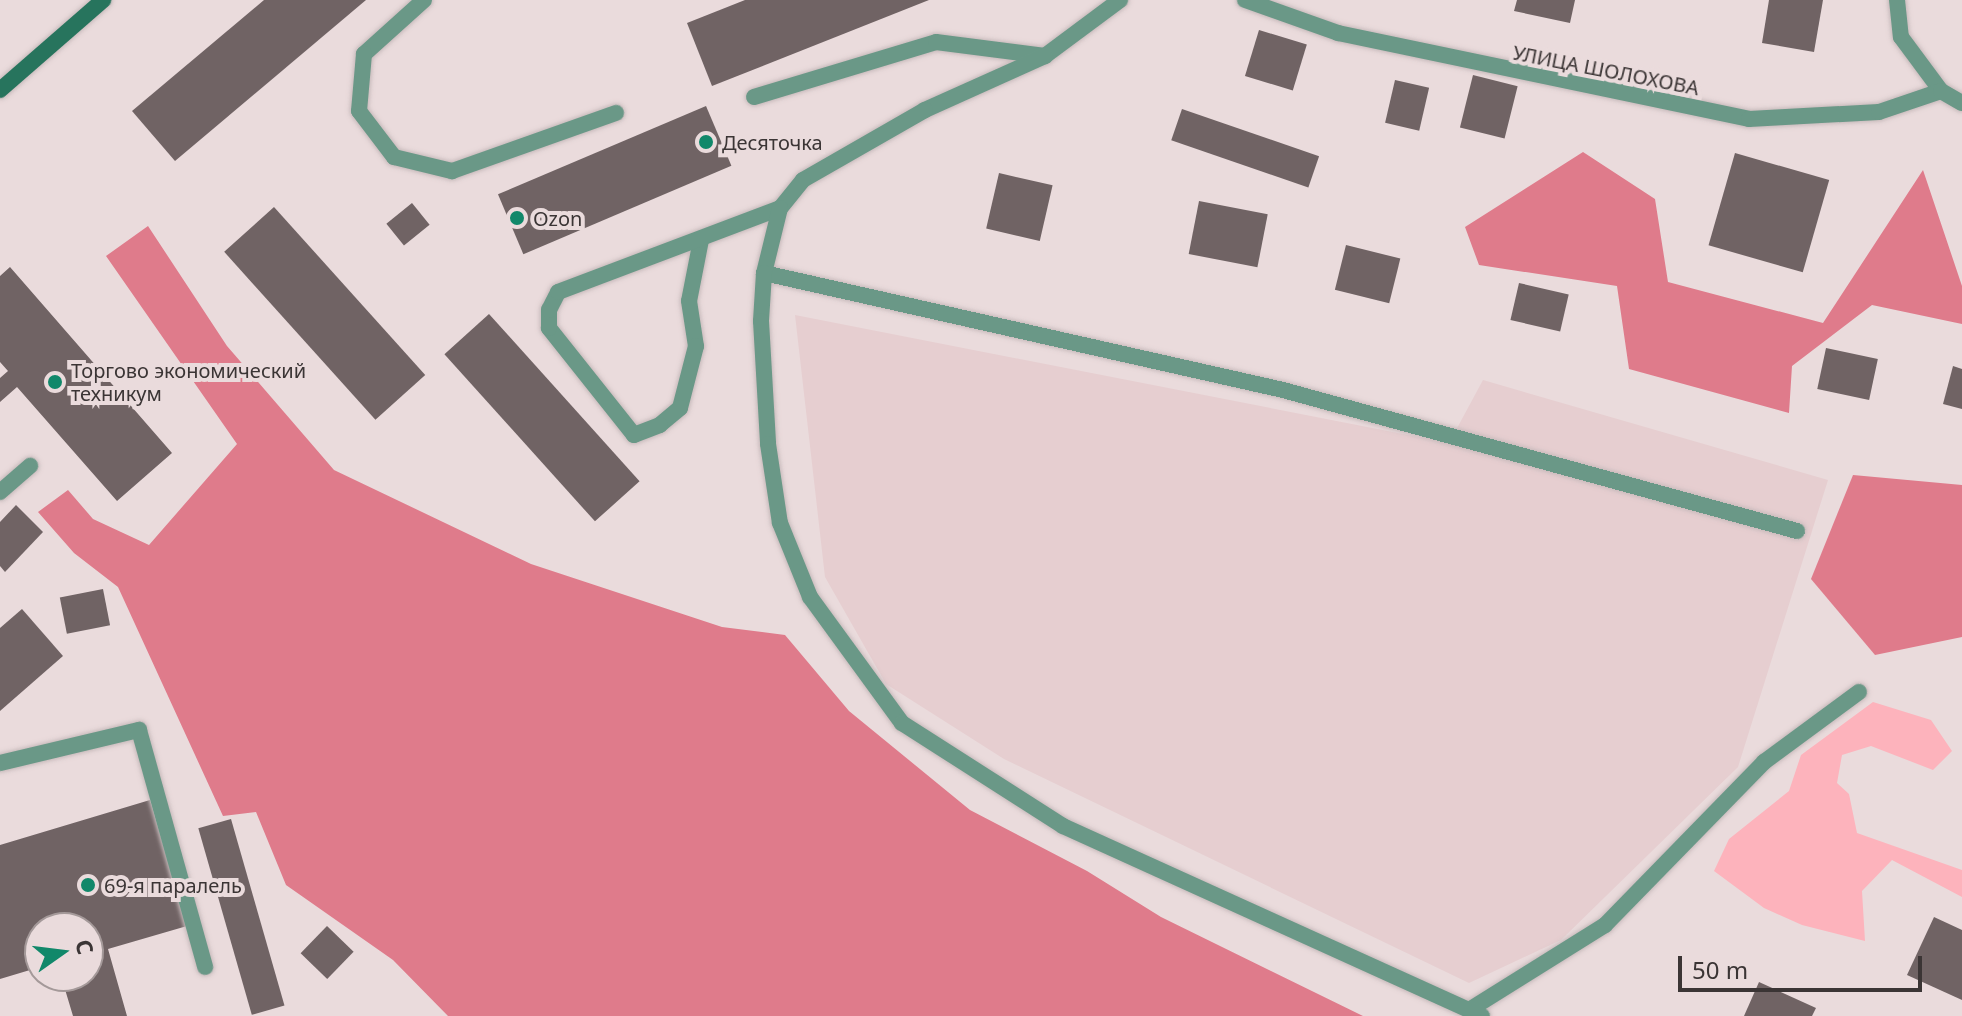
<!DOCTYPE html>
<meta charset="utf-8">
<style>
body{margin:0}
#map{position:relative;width:1962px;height:1016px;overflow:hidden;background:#eadbdc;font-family:"Noto Sans",sans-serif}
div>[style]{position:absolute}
.built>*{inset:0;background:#e6ced0}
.green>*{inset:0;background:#fdb3bc}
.forest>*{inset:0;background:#df7b8b}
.building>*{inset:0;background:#706364;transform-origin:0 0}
.roads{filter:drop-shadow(0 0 2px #c7babb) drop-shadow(0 0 2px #c7babb)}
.lane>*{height:16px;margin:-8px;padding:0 8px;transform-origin:8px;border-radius:8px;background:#6a9887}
.street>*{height:16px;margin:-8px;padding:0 8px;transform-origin:8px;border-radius:8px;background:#6a9887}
.secondary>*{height:16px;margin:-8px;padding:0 8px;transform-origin:8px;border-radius:8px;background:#27745d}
.dots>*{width:22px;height:22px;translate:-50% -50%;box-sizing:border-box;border:4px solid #eadbdc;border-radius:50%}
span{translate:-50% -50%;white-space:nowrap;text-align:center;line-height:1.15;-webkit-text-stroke:8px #eadbdc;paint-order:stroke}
.street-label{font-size:20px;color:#3b3535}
.poi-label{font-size:20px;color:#3b3535}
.left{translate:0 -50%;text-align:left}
.north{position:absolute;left:24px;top:912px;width:80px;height:80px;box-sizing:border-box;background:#eadbdc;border:2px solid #a49999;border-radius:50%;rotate:76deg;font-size:22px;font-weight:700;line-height:32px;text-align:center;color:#3b3535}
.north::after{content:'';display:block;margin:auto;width:28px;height:36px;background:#11886a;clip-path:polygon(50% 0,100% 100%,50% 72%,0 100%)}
.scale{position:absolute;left:1678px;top:956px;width:244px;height:36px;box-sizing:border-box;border:4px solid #3b3535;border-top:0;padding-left:10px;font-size:24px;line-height:28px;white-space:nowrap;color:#3b3535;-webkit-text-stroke:6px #eadbdc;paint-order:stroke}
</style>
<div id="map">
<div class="built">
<div style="clip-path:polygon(795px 315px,1449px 443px,1483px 380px,1828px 480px,1738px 767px,1561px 940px,1469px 983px,1004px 759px,886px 684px,825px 577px)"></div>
</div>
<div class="green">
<div style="clip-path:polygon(1873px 702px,1931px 720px,1952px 751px,1933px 770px,1871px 746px,1842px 755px,1837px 783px,1849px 794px,1857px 833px,1962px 870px,1962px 897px,1892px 860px,1862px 891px,1865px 941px,1802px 925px,1764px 908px,1714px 871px,1729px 839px,1789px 791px,1801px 755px)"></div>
</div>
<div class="forest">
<div style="clip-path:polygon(1583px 152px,1655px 199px,1668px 282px,1823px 323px,1923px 170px,1962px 286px,1962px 324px,1872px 305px,1792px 366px,1789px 413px,1629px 369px,1617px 286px,1479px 265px,1465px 227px)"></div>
<div style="clip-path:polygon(148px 226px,227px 346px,334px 470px,531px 564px,722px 627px,785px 635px,849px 711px,970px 810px,1087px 871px,1161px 917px,1363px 1016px,448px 1016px,393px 960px,286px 885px,256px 812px,223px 816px,118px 587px,74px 553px,38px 512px,68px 490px,93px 519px,149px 545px,237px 444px,106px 256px)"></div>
<div style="clip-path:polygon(1853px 475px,1962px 485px,1962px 637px,1875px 655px,1811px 579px)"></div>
</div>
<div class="building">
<div style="clip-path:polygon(264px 0,366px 0,175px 161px,132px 111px)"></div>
<div style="clip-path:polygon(745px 0,929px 0,712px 86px,687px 23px)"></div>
<div style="clip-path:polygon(1517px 0,1575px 0,1570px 23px,1514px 11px)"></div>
<div style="clip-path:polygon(1769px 0,1823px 0,1814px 52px,1762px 43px)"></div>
<div style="left:1259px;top:30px;width:50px;height:48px;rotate:17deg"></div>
<div style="left:1473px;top:75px;width:46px;height:54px;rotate:14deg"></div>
<div style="left:1395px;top:80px;width:35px;height:44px;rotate:13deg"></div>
<div style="left:706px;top:106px;width:65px;height:226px;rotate:67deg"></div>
<div style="left:1182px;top:109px;width:145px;height:33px;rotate:19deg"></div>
<div style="left:1735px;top:153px;width:98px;height:96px;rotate:16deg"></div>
<div style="left:999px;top:173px;width:55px;height:57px;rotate:13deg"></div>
<div style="left:1199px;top:201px;width:70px;height:54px;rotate:11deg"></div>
<div style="left:412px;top:203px;width:28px;height:33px;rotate:51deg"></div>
<div style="left:274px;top:207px;width:226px;height:67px;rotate:48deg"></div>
<div style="left:1346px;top:245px;width:56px;height:46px;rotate:14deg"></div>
<div style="clip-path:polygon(10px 267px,172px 453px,117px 501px,17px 387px,0 402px,0 378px,8px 371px,0 362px,0 276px)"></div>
<div style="left:1519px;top:283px;width:51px;height:38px;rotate:13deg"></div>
<div style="left:489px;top:314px;width:225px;height:60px;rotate:48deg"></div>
<div style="left:1826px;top:348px;width:53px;height:42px;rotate:12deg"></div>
<div style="clip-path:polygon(1953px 366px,1962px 369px,1962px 409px,1943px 404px)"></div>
<div style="clip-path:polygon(16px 505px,43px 532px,5px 572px,0 566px,0 522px)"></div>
<div style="left:103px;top:589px;width:37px;height:44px;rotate:79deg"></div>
<div style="clip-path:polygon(22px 609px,63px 656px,0 711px,0 628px)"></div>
<div style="clip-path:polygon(150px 800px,187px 926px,108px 949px,127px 1016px,73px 1016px,61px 976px,88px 976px,88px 928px,40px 928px,40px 967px,0 979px,0 845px)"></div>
<div style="left:231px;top:819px;width:194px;height:34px;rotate:74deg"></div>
<div style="clip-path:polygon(1934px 917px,1962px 930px,1962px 1000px,1907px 975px)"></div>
<div style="left:327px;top:926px;width:37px;height:38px;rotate:44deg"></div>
<div style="clip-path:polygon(1759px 982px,1816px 1008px,1812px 1016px,1744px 1016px)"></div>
</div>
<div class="roads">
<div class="lane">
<div style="left:424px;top:0;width:81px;rotate:138deg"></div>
<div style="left:364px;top:54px;width:57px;rotate:95deg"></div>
<div style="left:359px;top:111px;width:58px;rotate:52.7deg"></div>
<div style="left:394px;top:157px;width:60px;rotate:13.6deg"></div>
<div style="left:452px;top:171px;width:174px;rotate:-19.5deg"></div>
<div style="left:1897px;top:0;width:37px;rotate:84deg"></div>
<div style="left:1901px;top:37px;width:67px;rotate:53.5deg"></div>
<div style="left:754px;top:97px;width:190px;rotate:-16.8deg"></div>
<div style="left:936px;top:42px;width:110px;rotate:7.3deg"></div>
<div style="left:701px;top:240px;width:62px;rotate:101.1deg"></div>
<div style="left:689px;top:301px;width:46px;rotate:81.2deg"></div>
<div style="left:696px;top:346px;width:64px;rotate:104.5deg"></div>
<div style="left:680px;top:408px;width:26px;rotate:140deg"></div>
<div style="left:660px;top:425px;width:28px;rotate:159deg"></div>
<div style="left:634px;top:435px;width:137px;rotate:-128.5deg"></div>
<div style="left:549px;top:328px;width:18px;rotate:-90deg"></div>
<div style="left:549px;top:310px;width:20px;rotate:-63deg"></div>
<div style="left:558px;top:292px;width:237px;rotate:-20.7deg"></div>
<div style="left:764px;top:273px;width:532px;rotate:12.7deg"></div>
<div style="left:1283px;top:390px;width:533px;rotate:15.34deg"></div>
<div style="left:0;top:492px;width:40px;rotate:-41deg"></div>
<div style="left:0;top:763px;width:143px;rotate:-13.4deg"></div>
<div style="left:139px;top:730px;width:246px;rotate:74.4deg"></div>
<div style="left:1469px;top:1010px;width:160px;rotate:-32deg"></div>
<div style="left:1605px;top:925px;width:228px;rotate:-45.7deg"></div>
<div style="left:1764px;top:762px;width:118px;rotate:-36.4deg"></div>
</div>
<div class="street">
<div style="left:1120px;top:0;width:94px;rotate:143.3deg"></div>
<div style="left:1045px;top:56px;width:132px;rotate:155.8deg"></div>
<div style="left:925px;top:110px;width:141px;rotate:150.2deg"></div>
<div style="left:803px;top:180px;width:36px;rotate:129deg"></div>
<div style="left:780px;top:208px;width:67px;rotate:103.8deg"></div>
<div style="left:764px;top:273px;width:48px;rotate:93.6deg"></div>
<div style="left:761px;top:321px;width:123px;rotate:86.7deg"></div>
<div style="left:768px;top:444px;width:80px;rotate:81.4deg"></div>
<div style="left:780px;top:523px;width:80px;rotate:67.9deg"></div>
<div style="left:810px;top:597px;width:156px;rotate:53.9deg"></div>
<div style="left:902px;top:723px;width:191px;rotate:32.6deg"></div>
<div style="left:1063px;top:826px;width:460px;rotate:24.4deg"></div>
<div style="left:1245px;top:0;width:99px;rotate:19.5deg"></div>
<div style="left:1338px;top:33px;width:420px;rotate:11.8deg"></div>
<div style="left:1749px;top:119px;width:130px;rotate:-3.1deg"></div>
<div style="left:1879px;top:112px;width:65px;rotate:-18.7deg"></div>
<div style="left:1941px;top:91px;width:24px;rotate:30deg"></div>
</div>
<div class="secondary">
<div style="left:0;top:90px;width:137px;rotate:-41.1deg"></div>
</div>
</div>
<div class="dots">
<div style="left:706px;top:142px;background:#11886a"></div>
<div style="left:517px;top:218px;background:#11886a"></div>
<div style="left:55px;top:382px;background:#11886a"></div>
<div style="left:88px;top:885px;background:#11886a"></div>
</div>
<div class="street-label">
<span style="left:1606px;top:70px;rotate:11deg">УЛИЦА ШОЛОХОВА</span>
</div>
<div class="poi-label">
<span class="left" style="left:722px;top:142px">Десяточка</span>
<span class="left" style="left:533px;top:218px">Ozon</span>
<span class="left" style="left:71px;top:382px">Торгово экономический<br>техникум</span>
<span class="left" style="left:104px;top:885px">69-я паралель</span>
</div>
<div class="north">С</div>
<div class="scale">50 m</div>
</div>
